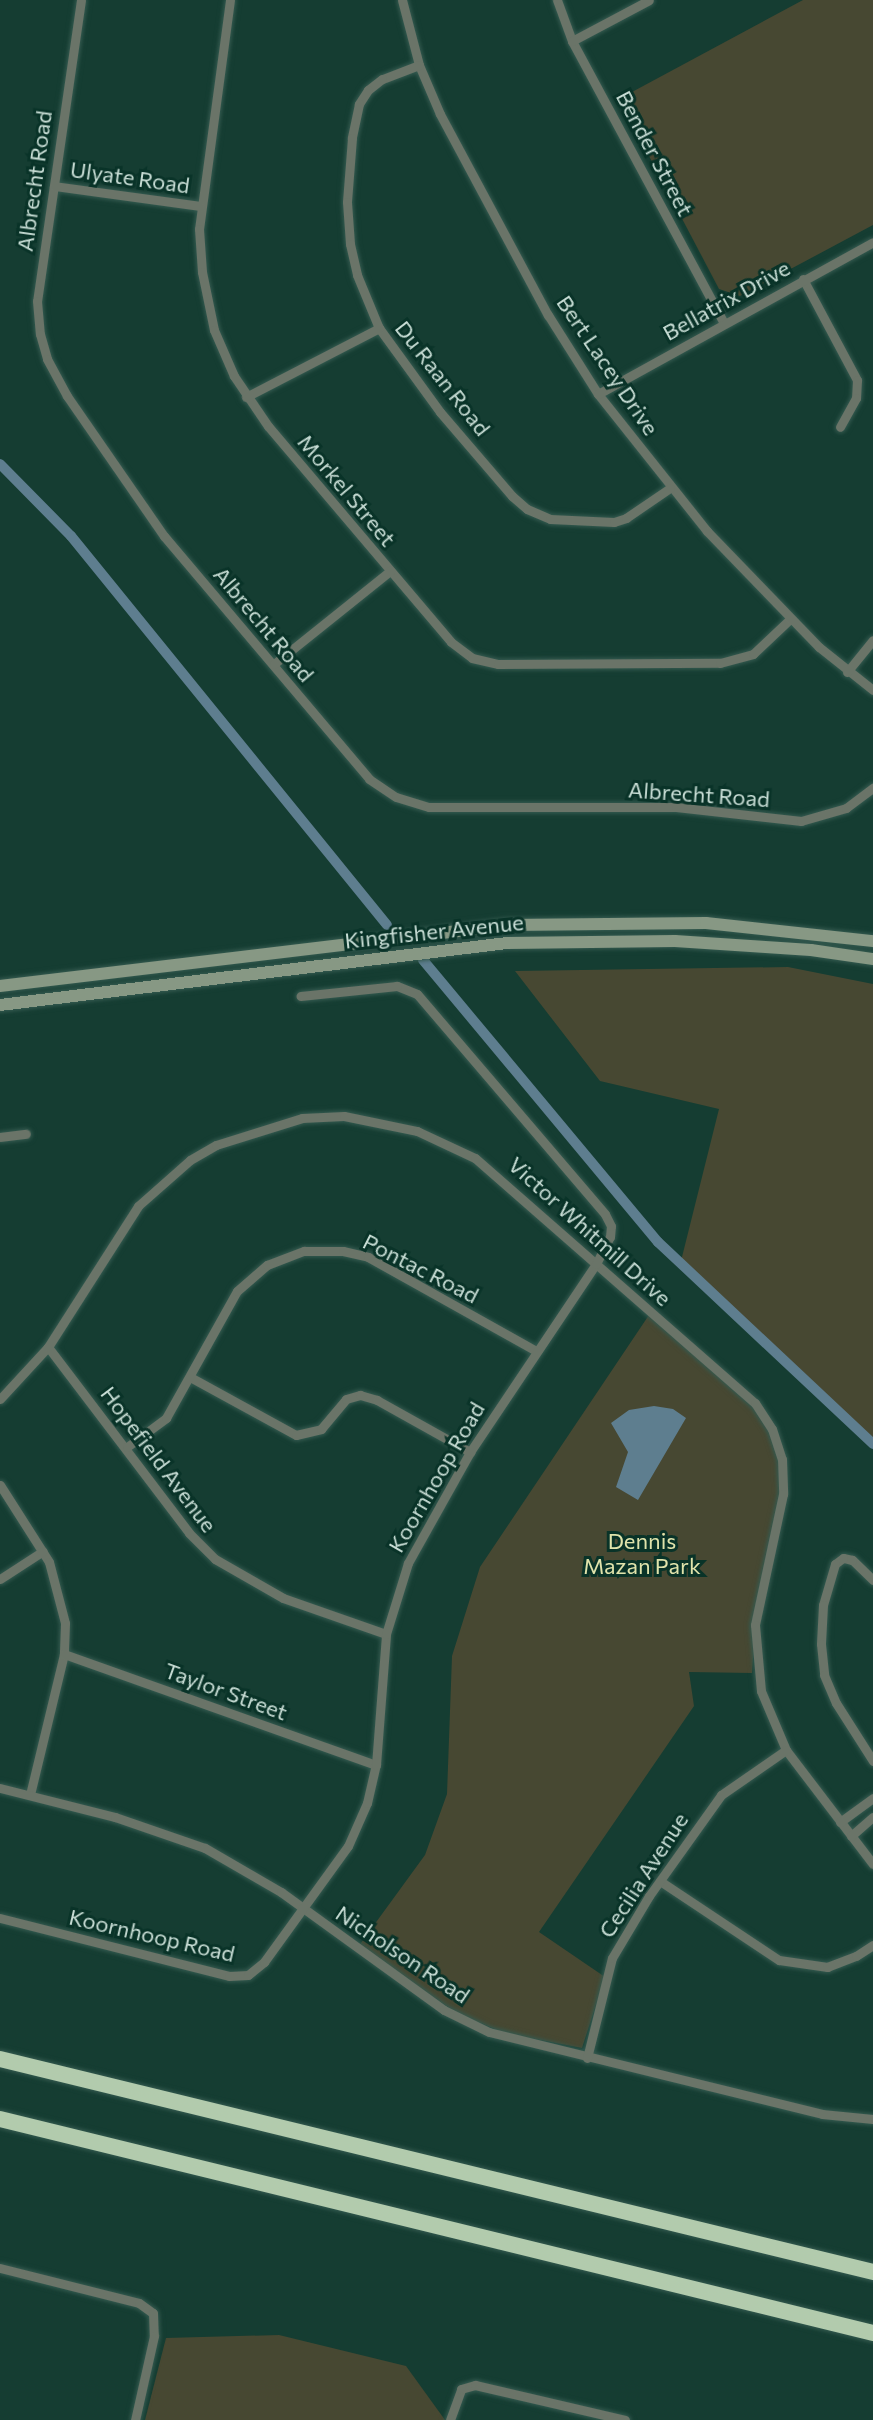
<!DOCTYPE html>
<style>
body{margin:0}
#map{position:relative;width:873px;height:2420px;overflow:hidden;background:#153d32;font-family:Commissioner,sans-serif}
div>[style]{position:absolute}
.green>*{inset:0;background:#474832}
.water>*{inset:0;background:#5e7e8f}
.canal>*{height:10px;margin:-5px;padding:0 5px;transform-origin:5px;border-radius:5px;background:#5e7e8f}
.roads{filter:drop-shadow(0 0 2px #355a50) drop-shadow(0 0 2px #355a50)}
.street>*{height:9px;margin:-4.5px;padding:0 4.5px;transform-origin:4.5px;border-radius:4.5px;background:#6a7468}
.secondary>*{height:12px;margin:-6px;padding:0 6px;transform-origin:6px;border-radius:6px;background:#879884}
.highway>*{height:16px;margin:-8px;padding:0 8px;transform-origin:8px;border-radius:8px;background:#b2cbad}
span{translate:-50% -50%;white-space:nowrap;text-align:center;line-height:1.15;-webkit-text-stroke:6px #093328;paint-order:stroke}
.street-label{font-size:22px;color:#c9ded6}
.park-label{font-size:22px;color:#e0e3ab}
</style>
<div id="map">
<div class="green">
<div style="clip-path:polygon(803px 0,873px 0,873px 225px,740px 296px,719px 289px,619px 99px)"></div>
<div style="clip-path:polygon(788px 967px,873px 984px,873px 1448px,680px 1265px,719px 1109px,600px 1081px,515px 971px)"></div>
<div style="clip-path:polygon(653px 1309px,761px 1404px,779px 1446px,782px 1494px,755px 1630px,752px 1673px,689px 1672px,694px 1706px,539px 1932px,605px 1977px,582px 2048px,504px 2033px,457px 2013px,358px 1947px,425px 1855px,447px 1794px,452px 1656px,480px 1567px)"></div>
<div style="clip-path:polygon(279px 2335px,406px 2366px,445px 2420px,145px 2420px,166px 2338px)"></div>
</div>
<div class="water">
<div style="clip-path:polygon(654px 1406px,673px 1409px,686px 1418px,638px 1500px,616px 1487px,628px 1452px,611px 1423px,629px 1410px)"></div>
</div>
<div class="canal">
<div style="left:0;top:464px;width:101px;rotate:45.4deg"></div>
<div style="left:71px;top:536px;width:501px;rotate:50.91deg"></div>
<div style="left:423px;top:960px;width:367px;rotate:50.2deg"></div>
<div style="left:658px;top:1242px;width:295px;rotate:43.2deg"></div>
</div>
<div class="roads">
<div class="street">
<div style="left:81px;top:0;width:304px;rotate:98.3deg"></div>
<div style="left:37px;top:301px;width:33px;rotate:85deg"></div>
<div style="left:40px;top:334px;width:26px;rotate:74deg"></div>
<div style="left:47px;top:359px;width:42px;rotate:61.6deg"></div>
<div style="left:67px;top:396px;width:170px;rotate:55.3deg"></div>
<div style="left:164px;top:536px;width:318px;rotate:49.8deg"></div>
<div style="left:369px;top:779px;width:32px;rotate:34deg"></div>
<div style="left:396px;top:797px;width:34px;rotate:17deg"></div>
<div style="left:429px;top:807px;width:247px"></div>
<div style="left:676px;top:807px;width:126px;rotate:6.4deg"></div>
<div style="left:801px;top:821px;width:47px;rotate:-16.1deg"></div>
<div style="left:846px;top:808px;width:34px;rotate:-37deg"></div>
<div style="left:230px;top:0;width:231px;rotate:97.7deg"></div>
<div style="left:199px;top:229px;width:43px;rotate:86deg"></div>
<div style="left:202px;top:272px;width:59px;rotate:78.3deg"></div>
<div style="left:214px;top:330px;width:50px;rotate:66.5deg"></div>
<div style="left:234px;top:376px;width:60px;rotate:55.8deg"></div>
<div style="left:268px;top:426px;width:283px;rotate:49.7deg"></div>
<div style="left:451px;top:642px;width:26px;rotate:37deg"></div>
<div style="left:472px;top:658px;width:27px;rotate:13deg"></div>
<div style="left:498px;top:664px;width:222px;rotate:-0.3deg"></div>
<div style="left:720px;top:663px;width:34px;rotate:-15deg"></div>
<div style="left:753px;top:654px;width:51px;rotate:-43.4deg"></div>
<div style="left:402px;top:0;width:67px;rotate:75.3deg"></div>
<div style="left:419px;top:65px;width:53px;rotate:66.8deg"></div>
<div style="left:440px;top:114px;width:228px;rotate:61.8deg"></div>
<div style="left:548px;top:315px;width:93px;rotate:57.7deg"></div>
<div style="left:598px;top:394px;width:175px;rotate:51.5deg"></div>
<div style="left:707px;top:531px;width:161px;rotate:46deg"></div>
<div style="left:819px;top:647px;width:69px;rotate:38.5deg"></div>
<div style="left:557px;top:0;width:44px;rotate:69.9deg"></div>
<div style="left:572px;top:41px;width:320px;rotate:61.7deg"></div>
<div style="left:572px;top:41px;width:87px;rotate:-28deg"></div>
<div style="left:419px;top:65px;width:40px;rotate:159deg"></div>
<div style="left:382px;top:79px;width:18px;rotate:142deg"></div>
<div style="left:368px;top:90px;width:17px;rotate:123deg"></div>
<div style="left:359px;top:104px;width:35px;rotate:102deg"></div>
<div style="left:352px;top:138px;width:64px;rotate:94.5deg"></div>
<div style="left:347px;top:202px;width:42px;rotate:85.9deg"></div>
<div style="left:350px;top:244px;width:32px;rotate:77deg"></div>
<div style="left:357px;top:275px;width:57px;rotate:67.5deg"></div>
<div style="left:379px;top:328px;width:104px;rotate:54deg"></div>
<div style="left:440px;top:412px;width:111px;rotate:49.4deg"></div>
<div style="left:512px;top:496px;width:20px;rotate:41deg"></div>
<div style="left:527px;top:509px;width:25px;rotate:23deg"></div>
<div style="left:550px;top:519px;width:64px;rotate:2.7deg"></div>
<div style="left:614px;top:522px;width:13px;rotate:-18deg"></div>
<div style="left:626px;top:518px;width:53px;rotate:-34.3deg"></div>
<div style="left:54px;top:186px;width:147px;rotate:7.8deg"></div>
<div style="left:803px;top:279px;width:115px;rotate:61.9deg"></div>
<div style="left:857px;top:380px;width:18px;rotate:93deg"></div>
<div style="left:856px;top:398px;width:33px;rotate:119deg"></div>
<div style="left:598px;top:394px;width:314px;rotate:-28.9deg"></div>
<div style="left:246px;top:397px;width:150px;rotate:-27.4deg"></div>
<div style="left:274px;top:664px;width:149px;rotate:-38.7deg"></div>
<div style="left:847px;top:672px;width:41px;rotate:-50.9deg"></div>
<div style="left:0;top:1137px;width:26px;rotate:-7deg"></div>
<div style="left:48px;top:1347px;width:233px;rotate:52.8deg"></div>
<div style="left:189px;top:1533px;width:37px;rotate:45deg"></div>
<div style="left:215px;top:1559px;width:78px;rotate:29.8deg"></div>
<div style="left:283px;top:1598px;width:109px;rotate:19.3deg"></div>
<div style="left:190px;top:1377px;width:121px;rotate:28.7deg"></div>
<div style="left:296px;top:1435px;width:26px;rotate:-13deg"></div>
<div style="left:321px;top:1429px;width:39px;rotate:-50deg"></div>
<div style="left:346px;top:1399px;width:15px;rotate:-16deg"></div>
<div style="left:360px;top:1395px;width:18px;rotate:16deg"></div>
<div style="left:377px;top:1400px;width:107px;rotate:29.2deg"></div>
<div style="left:0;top:1399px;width:71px;rotate:-47.3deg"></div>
<div style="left:48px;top:1347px;width:167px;rotate:-57.4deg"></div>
<div style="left:138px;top:1206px;width:69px;rotate:-41.5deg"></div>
<div style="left:190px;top:1160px;width:30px;rotate:-30deg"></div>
<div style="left:216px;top:1145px;width:90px;rotate:-17.4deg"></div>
<div style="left:302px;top:1118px;width:42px;rotate:-2.7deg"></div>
<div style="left:344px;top:1116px;width:75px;rotate:11.6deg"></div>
<div style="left:417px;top:1131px;width:64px;rotate:25deg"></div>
<div style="left:475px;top:1158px;width:372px;rotate:41.2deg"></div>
<div style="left:755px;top:1403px;width:31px;rotate:57deg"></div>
<div style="left:772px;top:1429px;width:32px;rotate:72deg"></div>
<div style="left:782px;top:1459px;width:35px;rotate:88deg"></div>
<div style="left:783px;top:1494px;width:134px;rotate:102.1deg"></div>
<div style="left:755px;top:1625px;width:66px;rotate:84.8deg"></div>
<div style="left:761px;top:1691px;width:64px;rotate:67deg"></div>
<div style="left:786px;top:1750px;width:143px;rotate:52.7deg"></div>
<div style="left:127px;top:1447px;width:49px;rotate:-36.6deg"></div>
<div style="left:166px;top:1418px;width:145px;rotate:-60.8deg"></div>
<div style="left:237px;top:1291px;width:40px;rotate:-41deg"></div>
<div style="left:267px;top:1265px;width:40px;rotate:-21deg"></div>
<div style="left:304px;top:1251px;width:39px"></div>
<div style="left:343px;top:1251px;width:26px;rotate:13deg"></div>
<div style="left:368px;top:1257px;width:193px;rotate:29.2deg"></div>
<div style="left:0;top:1485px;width:91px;rotate:57.5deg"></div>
<div style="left:49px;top:1562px;width:63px;rotate:75.3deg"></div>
<div style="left:65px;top:1623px;width:31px;rotate:92deg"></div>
<div style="left:64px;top:1654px;width:145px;rotate:103.6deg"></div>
<div style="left:0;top:1579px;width:51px;rotate:-33.1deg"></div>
<div style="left:873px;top:1580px;width:29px;rotate:-136deg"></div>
<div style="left:852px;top:1560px;width:9px;rotate:-167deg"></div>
<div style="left:843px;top:1558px;width:10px;rotate:143deg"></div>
<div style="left:835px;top:1564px;width:43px;rotate:106.3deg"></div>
<div style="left:823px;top:1605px;width:39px;rotate:93deg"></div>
<div style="left:821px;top:1644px;width:31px;rotate:84deg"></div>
<div style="left:824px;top:1675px;width:30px;rotate:67deg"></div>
<div style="left:836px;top:1703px;width:69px;rotate:57.5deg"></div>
<div style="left:64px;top:1654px;width:331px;rotate:19.6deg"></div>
<div style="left:0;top:1788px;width:119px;rotate:14.2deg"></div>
<div style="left:115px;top:1817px;width:95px;rotate:19deg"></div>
<div style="left:205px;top:1848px;width:88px;rotate:30.1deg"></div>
<div style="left:281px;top:1892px;width:201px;rotate:35.9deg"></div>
<div style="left:444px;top:2010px;width:50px;rotate:26.1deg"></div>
<div style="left:489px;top:2032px;width:343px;rotate:13.8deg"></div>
<div style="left:822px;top:2114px;width:51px;rotate:5.6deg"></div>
<div style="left:840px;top:1822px;width:41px;rotate:-36deg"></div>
<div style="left:851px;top:1836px;width:29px;rotate:-41deg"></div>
<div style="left:660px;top:1881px;width:143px;rotate:33.6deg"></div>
<div style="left:779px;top:1960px;width:49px;rotate:8.3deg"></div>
<div style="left:827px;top:1967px;width:31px;rotate:-21deg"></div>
<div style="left:856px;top:1956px;width:20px;rotate:-33deg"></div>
<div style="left:0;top:1918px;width:236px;rotate:14.2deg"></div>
<div style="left:229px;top:1976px;width:19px;rotate:-3deg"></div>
<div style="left:248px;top:1975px;width:21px;rotate:-39deg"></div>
<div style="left:264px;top:1962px;width:143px;rotate:-54.1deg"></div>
<div style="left:348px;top:1846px;width:47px;rotate:-66.2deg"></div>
<div style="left:367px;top:1803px;width:39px;rotate:-77deg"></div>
<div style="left:376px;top:1765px;width:131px;rotate:-85.6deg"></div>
<div style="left:386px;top:1634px;width:74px;rotate:-72.8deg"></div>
<div style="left:408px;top:1563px;width:127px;rotate:-60.8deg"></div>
<div style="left:470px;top:1452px;width:226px;rotate:-56.2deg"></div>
<div style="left:596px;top:1264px;width:30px;rotate:-63deg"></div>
<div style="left:610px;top:1237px;width:11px;rotate:-85deg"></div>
<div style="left:611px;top:1226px;width:13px;rotate:-117deg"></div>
<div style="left:605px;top:1214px;width:289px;rotate:-130.5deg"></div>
<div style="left:417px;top:994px;width:22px;rotate:-158deg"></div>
<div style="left:397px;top:986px;width:97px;rotate:174.1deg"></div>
<div style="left:587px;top:2058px;width:103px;rotate:-76deg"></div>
<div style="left:612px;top:1958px;width:72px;rotate:-59.2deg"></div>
<div style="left:649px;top:1896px;width:124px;rotate:-54.5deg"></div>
<div style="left:721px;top:1795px;width:79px;rotate:-34.7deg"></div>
<div style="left:0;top:2268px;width:143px;rotate:14.1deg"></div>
<div style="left:139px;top:2303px;width:17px;rotate:36deg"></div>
<div style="left:153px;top:2313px;width:23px;rotate:88deg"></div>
<div style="left:154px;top:2336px;width:86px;rotate:102.7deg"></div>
<div style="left:450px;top:2420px;width:33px;rotate:-70deg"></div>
<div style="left:461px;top:2389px;width:15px;rotate:-16deg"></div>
<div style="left:475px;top:2385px;width:154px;rotate:13.1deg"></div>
</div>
<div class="secondary">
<div style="left:0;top:986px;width:512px;rotate:-6.85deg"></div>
<div style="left:508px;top:925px;width:198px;rotate:-0.6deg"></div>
<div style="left:706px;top:923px;width:168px;rotate:6.2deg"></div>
<div style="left:0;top:1005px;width:511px;rotate:-6.97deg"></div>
<div style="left:507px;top:943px;width:168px;rotate:-0.7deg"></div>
<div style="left:675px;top:941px;width:136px;rotate:3.8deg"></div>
<div style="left:811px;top:950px;width:63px;rotate:8.3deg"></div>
</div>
<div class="highway">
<div style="left:0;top:2059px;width:899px;rotate:13.71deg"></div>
<div style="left:0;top:2119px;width:899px;rotate:13.77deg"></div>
</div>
</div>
<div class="street-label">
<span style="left:655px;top:153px;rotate:62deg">Bender Street</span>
<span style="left:130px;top:177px;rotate:8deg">Ulyate Road</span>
<span style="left:34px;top:181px;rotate:-82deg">Albrecht Road</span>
<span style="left:726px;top:300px;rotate:-29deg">Bellatrix Drive</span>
<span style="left:608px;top:365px;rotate:56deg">Bert Lacey Drive</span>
<span style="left:443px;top:378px;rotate:52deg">Du Raan Road</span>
<span style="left:347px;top:490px;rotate:50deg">Morkel Street</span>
<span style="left:264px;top:624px;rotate:50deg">Albrecht Road</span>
<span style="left:699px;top:794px;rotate:4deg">Albrecht Road</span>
<span style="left:434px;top:931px;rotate:-6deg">Kingfisher Avenue</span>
<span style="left:590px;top:1231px;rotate:42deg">Victor Whitmill Drive</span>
<span style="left:421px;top:1268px;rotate:27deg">Pontac Road</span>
<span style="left:159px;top:1459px;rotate:53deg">Hopefield Avenue</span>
<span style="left:436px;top:1477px;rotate:-60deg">Koornhoop Road</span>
<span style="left:226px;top:1691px;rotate:20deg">Taylor Street</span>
<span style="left:643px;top:1875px;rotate:-57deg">Cecilia Avenue</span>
<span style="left:152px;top:1935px;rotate:13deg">Koornhoop Road</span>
<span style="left:403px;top:1954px;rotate:34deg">Nicholson Road</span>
</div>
<div class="park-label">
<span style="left:642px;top:1553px">Dennis<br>Mazan Park</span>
</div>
</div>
